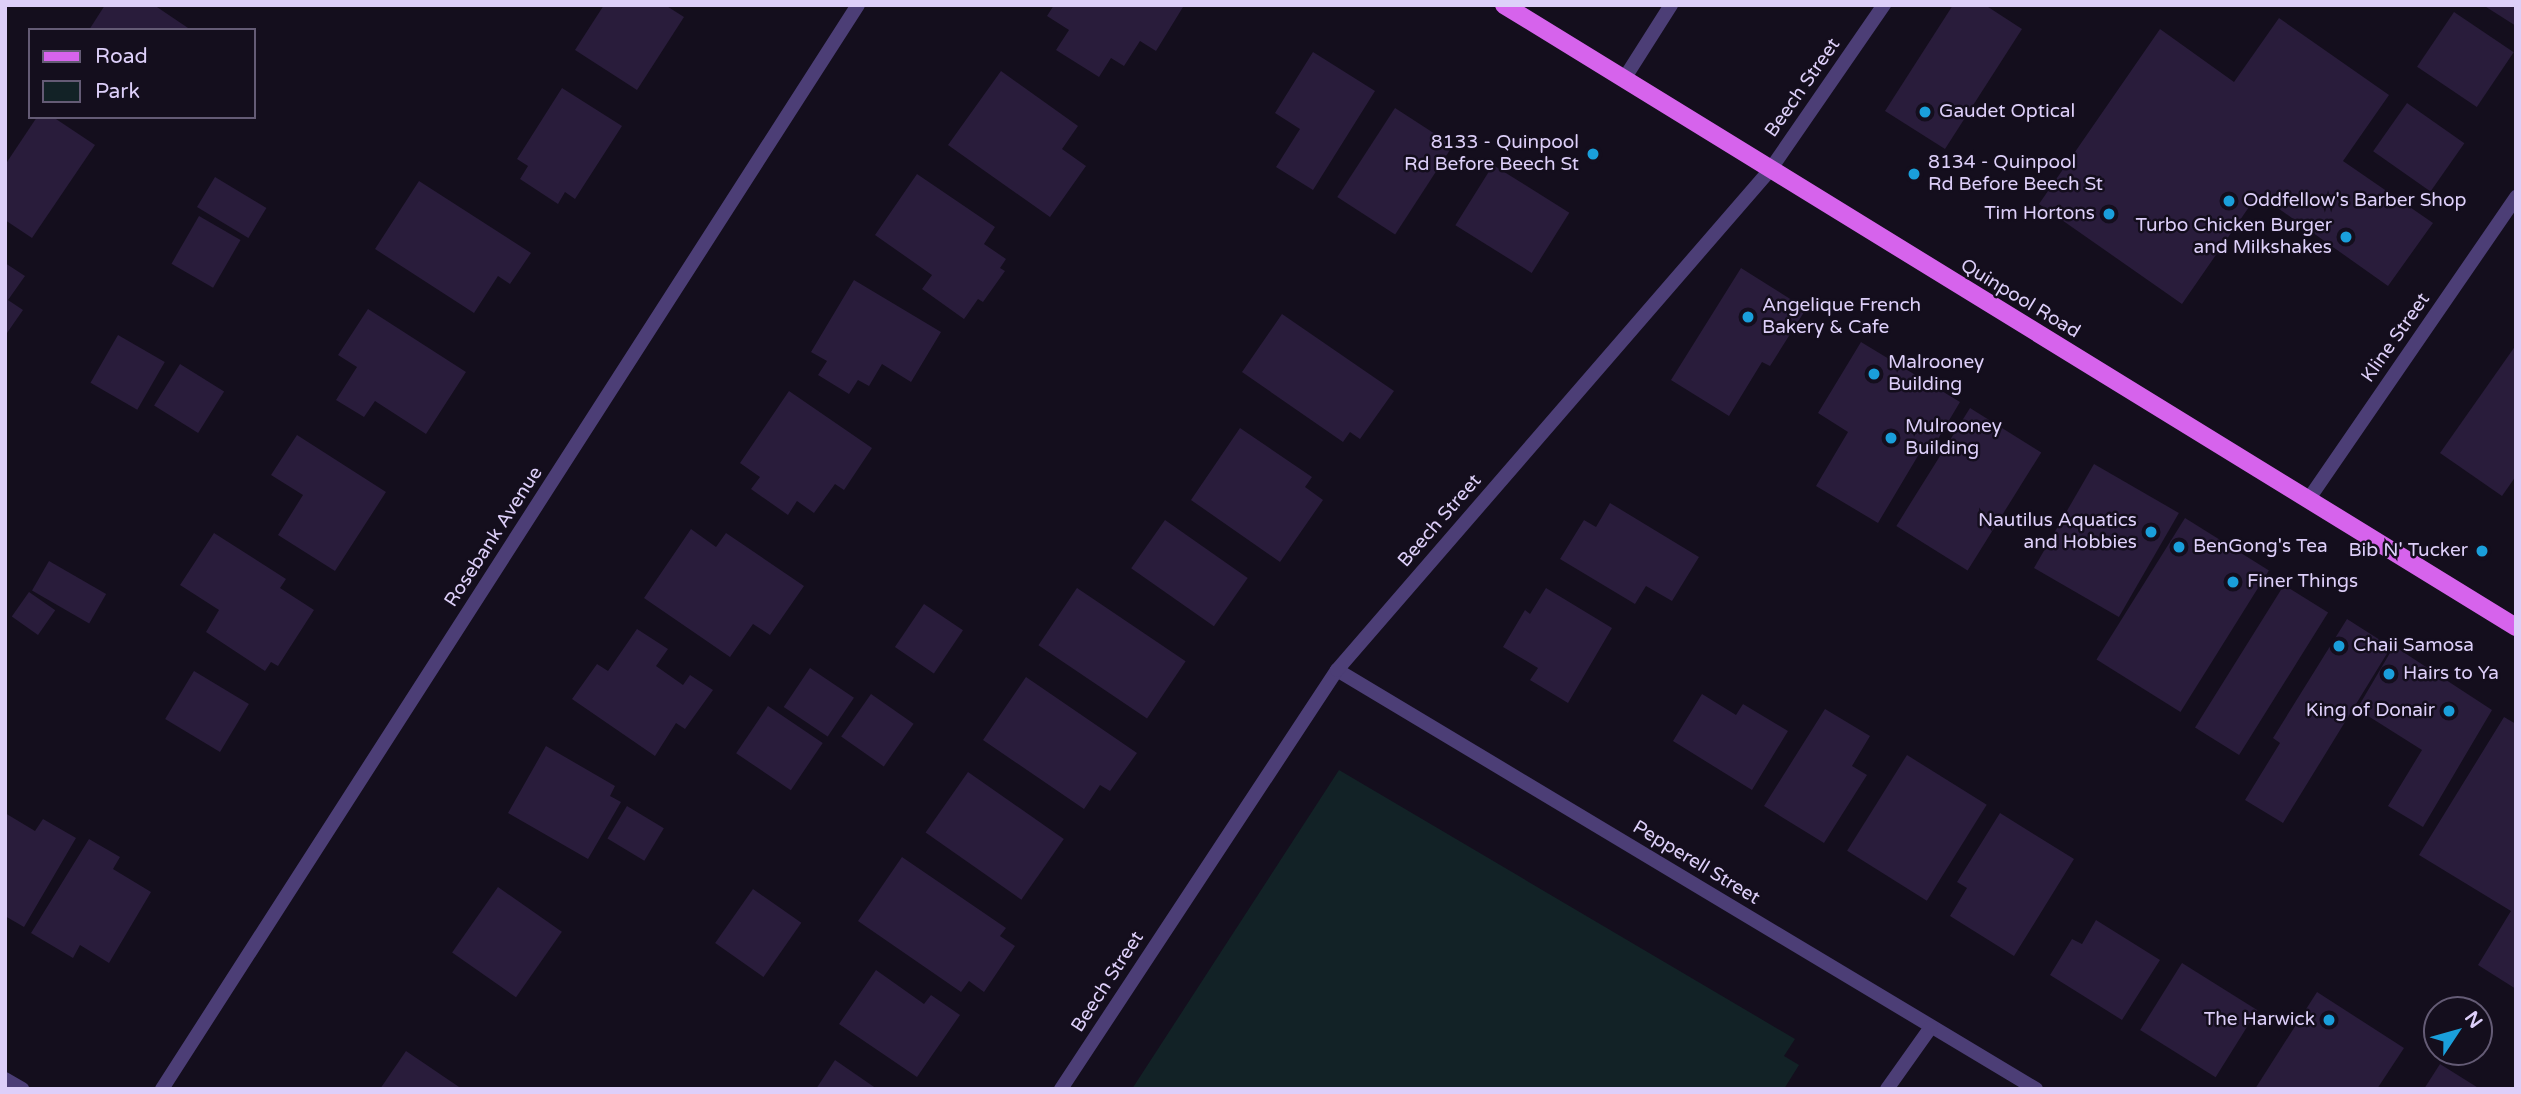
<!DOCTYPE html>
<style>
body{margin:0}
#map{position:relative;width:2521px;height:1094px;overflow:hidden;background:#140e1d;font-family:"Varela Round",sans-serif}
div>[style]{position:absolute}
.green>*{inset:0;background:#122226}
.building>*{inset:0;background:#291c3b;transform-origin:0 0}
.service>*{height:14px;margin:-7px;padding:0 7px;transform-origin:7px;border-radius:7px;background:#4c3e76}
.minor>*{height:14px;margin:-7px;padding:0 7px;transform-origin:7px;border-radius:7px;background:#4c3e76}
.primary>*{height:18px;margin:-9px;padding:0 9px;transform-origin:9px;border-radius:9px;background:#d663ec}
.dots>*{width:19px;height:19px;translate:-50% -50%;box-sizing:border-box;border:4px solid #140e1d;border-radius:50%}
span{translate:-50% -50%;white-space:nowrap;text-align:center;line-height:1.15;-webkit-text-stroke:5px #140e1d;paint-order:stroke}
.street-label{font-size:19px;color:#ddcff9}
.poi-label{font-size:19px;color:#ddcff9}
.left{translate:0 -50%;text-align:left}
.right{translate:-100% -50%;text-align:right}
.frame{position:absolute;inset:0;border:7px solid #ddcff9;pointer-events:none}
.legend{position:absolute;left:28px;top:28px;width:228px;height:91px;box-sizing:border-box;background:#140e1d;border:2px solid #645b75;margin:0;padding:9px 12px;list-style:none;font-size:21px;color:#ddcff9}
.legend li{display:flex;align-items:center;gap:14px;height:35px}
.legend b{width:35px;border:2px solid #645b75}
.north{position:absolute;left:2423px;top:996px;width:70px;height:70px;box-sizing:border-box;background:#140e1d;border:2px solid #645b75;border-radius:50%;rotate:54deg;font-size:19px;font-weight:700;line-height:28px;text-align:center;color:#ddcff9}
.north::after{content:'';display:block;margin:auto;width:24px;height:32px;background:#1a9fdb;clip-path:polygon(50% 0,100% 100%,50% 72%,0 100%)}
</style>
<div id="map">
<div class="green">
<div style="clip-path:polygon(1339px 770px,1795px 1039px,1784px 1056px,1799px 1065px,1784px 1089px,1132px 1089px)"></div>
</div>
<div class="building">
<div style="clip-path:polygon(105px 5px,154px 5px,191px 30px,89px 30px)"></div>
<div style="clip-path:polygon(604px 5px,665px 5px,684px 17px,637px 90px,575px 50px)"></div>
<div style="clip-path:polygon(1054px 5px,1179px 5px,1183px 7px,1156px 51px,1140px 41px,1124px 66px,1111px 58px,1099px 77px,1056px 50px,1069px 30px,1047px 16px)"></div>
<div style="clip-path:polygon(1953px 5px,1985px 5px,2022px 29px,1945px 149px,1885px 111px)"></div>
<div style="clip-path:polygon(2483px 5px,2516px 5px,2516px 26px)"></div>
<div style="left:2454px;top:12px;width:72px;height:66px;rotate:34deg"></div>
<div style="clip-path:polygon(2279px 18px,2389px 95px,2343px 161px,2433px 223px,2388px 286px,2258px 194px,2182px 304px,2039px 204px,2160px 29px,2234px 82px)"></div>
<div style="clip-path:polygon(1313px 52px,1375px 91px,1313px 190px,1276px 167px,1300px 129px,1275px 113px)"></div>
<div style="clip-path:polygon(1001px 71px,1078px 126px,1062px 149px,1086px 166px,1050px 217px,948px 145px)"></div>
<div style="clip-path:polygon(562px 88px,622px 126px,575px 199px,565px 192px,558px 204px,520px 179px,528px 166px,517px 159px)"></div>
<div style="left:2407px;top:103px;width:70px;height:59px;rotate:35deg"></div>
<div style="left:1395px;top:108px;width:69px;height:106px;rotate:33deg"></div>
<div style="clip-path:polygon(37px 117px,53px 117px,95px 145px,32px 238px,5px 220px,5px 165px)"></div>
<div style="left:1493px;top:165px;width:90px;height:71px;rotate:32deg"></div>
<div style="clip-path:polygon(917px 174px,995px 227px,984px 244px,1006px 259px,1000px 268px,1005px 271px,983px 302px,978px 299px,964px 319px,922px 289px,932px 275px,875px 235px)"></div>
<div style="left:215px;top:177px;width:60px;height:35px;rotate:31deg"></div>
<div style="clip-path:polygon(419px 181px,531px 253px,510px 284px,498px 276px,474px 313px,375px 249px)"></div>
<div style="left:199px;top:216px;width:48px;height:55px;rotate:30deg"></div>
<div style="clip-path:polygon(5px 263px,25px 276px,8px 300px,23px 310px,7px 333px)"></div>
<div style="clip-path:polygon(1741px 268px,1806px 309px,1770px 366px,1762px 362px,1729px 416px,1671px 380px)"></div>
<div style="clip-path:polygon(854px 280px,941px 332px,911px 382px,882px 364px,869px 386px,858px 380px,849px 394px,818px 375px,827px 361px,811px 352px)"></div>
<div style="clip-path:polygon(368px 309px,466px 372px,426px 434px,375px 401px,364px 417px,336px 400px,357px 367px,338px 355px)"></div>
<div style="clip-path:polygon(1282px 314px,1394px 391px,1360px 439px,1350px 432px,1343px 442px,1242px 372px)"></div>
<div style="left:118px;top:335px;width:54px;height:55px;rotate:30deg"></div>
<div style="clip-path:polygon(1861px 342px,1960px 402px,1932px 449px,1925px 444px,1878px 523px,1816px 486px,1848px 432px,1818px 413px)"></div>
<div style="clip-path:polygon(2516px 345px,2516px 476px,2502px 496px,2440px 453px)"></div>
<div style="left:180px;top:364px;width:52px;height:49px;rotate:32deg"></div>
<div style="clip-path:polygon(789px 391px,872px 448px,844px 490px,835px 484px,814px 513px,797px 501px,788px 515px,751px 489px,760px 477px,740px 463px)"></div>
<div style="left:1970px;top:408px;width:84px;height:139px;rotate:32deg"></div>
<div style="clip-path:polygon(1240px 428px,1312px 477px,1305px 487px,1323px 500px,1280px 562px,1191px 500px)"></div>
<div style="clip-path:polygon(297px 435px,386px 492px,335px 571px,278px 535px,303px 495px,271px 475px)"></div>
<div style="left:2094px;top:464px;width:98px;height:120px;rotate:30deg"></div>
<div style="clip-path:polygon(1610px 503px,1699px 557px,1672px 601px,1646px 586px,1635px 604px,1560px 559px,1584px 520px,1596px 527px)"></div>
<div style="left:2185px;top:518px;width:99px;height:167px;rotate:32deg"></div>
<div style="left:1165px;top:520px;width:101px;height:59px;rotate:35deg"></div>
<div style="clip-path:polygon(691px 529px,716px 547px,726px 533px,804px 586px,770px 635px,753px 624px,730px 657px,644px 598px)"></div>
<div style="clip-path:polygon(214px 533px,286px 579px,280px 588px,314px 610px,278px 666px,271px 662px,265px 671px,206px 632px,219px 610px,180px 585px)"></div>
<div style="left:49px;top:561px;width:66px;height:34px;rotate:30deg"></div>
<div style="left:2284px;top:585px;width:52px;height:168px;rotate:32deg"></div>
<div style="left:1077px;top:588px;width:131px;height:69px;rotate:34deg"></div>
<div style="clip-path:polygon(1546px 588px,1612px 628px,1568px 703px,1530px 680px,1538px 668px,1503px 647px,1525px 610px,1530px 614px)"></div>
<div style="left:29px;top:592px;width:32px;height:30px;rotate:35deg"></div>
<div style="left:924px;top:604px;width:47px;height:52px;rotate:34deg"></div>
<div style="clip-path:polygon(2347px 619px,2391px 647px,2283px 823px,2245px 800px,2280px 743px,2273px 738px)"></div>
<div style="clip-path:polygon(637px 629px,668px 649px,656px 666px,683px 685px,690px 675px,713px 690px,685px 729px,676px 723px,655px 756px,572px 699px,597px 664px,608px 671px)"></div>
<div style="clip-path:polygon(2394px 646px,2492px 710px,2423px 827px,2388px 806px,2422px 750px,2357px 709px)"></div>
<div style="left:810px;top:668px;width:53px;height:47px;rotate:34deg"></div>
<div style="left:194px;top:671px;width:64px;height:56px;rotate:31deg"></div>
<div style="clip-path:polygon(1026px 677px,1137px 753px,1110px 791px,1100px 785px,1084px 809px,983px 740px)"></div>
<div style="left:871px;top:694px;width:52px;height:52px;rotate:35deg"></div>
<div style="clip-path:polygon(1702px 694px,1736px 715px,1743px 704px,1788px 731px,1752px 790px,1673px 741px)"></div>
<div style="left:768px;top:706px;width:66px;height:57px;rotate:34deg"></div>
<div style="clip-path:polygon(1825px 709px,1870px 736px,1852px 766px,1867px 775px,1824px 843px,1764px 806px)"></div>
<div style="clip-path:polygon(2504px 717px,2516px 724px,2516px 989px,2478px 965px,2511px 911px,2419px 855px)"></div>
<div style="clip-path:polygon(546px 746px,615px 786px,610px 796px,621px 802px,588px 859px,508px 813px)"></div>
<div style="left:1907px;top:755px;width:94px;height:113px;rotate:32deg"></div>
<div style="left:968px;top:772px;width:117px;height:74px;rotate:35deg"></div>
<div style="left:627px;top:806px;width:43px;height:38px;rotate:31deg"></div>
<div style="clip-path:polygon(5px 813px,35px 831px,43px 819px,76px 838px,24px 927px,5px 916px)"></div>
<div style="clip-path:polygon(2000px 813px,2074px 859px,2014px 956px,1950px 916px,1967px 888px,1957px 882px)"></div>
<div style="clip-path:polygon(89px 839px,120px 857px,113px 869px,151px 892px,109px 963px,80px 945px,73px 958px,31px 933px)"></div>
<div style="clip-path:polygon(902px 857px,1006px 928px,1000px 936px,1015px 946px,984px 992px,969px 981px,961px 992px,858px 921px)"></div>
<div style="left:498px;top:887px;width:78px;height:80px;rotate:35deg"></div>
<div style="left:753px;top:889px;width:59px;height:66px;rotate:35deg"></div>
<div style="clip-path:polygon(2096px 920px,2160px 960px,2122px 1020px,2050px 975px,2072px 939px,2082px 944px)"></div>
<div style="left:2182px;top:963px;width:89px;height:79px;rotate:32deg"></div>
<div style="clip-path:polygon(876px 970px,924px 1004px,931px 995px,960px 1015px,917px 1077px,839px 1024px)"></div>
<div style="clip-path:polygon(2317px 992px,2404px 1048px,2377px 1089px,2255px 1089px)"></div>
<div style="clip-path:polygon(406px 1051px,462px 1089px,380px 1089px)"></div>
<div style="clip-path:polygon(835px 1060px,877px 1089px,816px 1089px)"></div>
<div style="clip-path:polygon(2440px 1064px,2480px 1089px,2424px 1089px)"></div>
</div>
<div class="service">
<div style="left:1624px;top:79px;width:88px;rotate:-57.6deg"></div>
</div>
<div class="minor">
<div style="left:2308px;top:500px;width:368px;rotate:-55.5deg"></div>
<div style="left:1337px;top:670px;width:815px;rotate:30.94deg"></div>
<div style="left:5px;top:1079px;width:20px;rotate:30deg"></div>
<div style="left:162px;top:1089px;width:1288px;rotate:-57.3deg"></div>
<div style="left:1061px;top:1089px;width:502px;rotate:-56.63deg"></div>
<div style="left:1337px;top:670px;width:661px;rotate:-49.11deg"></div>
<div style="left:1770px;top:170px;width:201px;rotate:-55.4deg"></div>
<div style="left:1887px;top:1089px;width:76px;rotate:-54.6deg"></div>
</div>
<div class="primary">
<div style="left:1504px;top:5px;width:1188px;rotate:31.58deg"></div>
</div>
<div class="dots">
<div style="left:1925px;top:112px;background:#1a9fdb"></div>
<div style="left:1593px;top:154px;background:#1a9fdb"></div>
<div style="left:1914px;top:174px;background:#1a9fdb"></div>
<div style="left:2229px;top:201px;background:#1a9fdb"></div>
<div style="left:2109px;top:214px;background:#1a9fdb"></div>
<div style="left:2346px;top:237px;background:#1a9fdb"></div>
<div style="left:1748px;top:317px;background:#1a9fdb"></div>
<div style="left:1874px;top:374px;background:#1a9fdb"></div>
<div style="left:1891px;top:438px;background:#1a9fdb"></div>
<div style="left:2151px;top:532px;background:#1a9fdb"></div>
<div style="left:2179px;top:547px;background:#1a9fdb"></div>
<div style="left:2482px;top:551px;background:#1a9fdb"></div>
<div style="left:2233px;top:582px;background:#1a9fdb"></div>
<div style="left:2339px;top:646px;background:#1a9fdb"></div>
<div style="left:2389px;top:674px;background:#1a9fdb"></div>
<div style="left:2449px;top:711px;background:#1a9fdb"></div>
<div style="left:2329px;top:1020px;background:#1a9fdb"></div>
</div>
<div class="street-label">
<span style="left:1803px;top:88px;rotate:-55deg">Beech Street</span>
<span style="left:2020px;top:299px;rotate:31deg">Quinpool Road</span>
<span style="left:2396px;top:338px;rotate:-55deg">Kline Street</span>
<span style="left:1440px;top:521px;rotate:-49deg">Beech Street</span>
<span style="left:494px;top:537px;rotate:-57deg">Rosebank Avenue</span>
<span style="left:1696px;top:863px;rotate:31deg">Pepperell Street</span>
<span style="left:1108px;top:982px;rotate:-57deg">Beech Street</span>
</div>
<div class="poi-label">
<span class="left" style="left:1939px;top:112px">Gaudet Optical</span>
<span class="right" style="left:1579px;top:154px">8133 - Quinpool<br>Rd Before Beech St</span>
<span class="left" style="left:1928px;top:174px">8134 - Quinpool<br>Rd Before Beech St</span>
<span class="left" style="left:2243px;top:201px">Oddfellow's Barber Shop</span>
<span class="right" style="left:2095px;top:214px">Tim Hortons</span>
<span class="right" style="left:2332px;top:237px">Turbo Chicken Burger<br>and Milkshakes</span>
<span class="left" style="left:1762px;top:317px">Angelique French<br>Bakery &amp; Cafe</span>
<span class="left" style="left:1888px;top:374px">Malrooney<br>Building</span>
<span class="left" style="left:1905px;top:438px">Mulrooney<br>Building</span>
<span class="right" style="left:2137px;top:532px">Nautilus Aquatics<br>and Hobbies</span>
<span class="left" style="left:2193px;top:547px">BenGong's Tea</span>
<span class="right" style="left:2468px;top:551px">Bib N' Tucker</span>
<span class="left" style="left:2247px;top:582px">Finer Things</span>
<span class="left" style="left:2353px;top:646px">Chaii Samosa</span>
<span class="left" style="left:2403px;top:674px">Hairs to Ya</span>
<span class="right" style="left:2435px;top:711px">King of Donair</span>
<span class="right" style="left:2315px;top:1020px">The Harwick</span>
</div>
<div class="frame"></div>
<ul class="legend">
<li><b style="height:9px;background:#d663ec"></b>Road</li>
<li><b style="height:19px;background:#122226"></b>Park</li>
</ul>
<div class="north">N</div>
</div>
